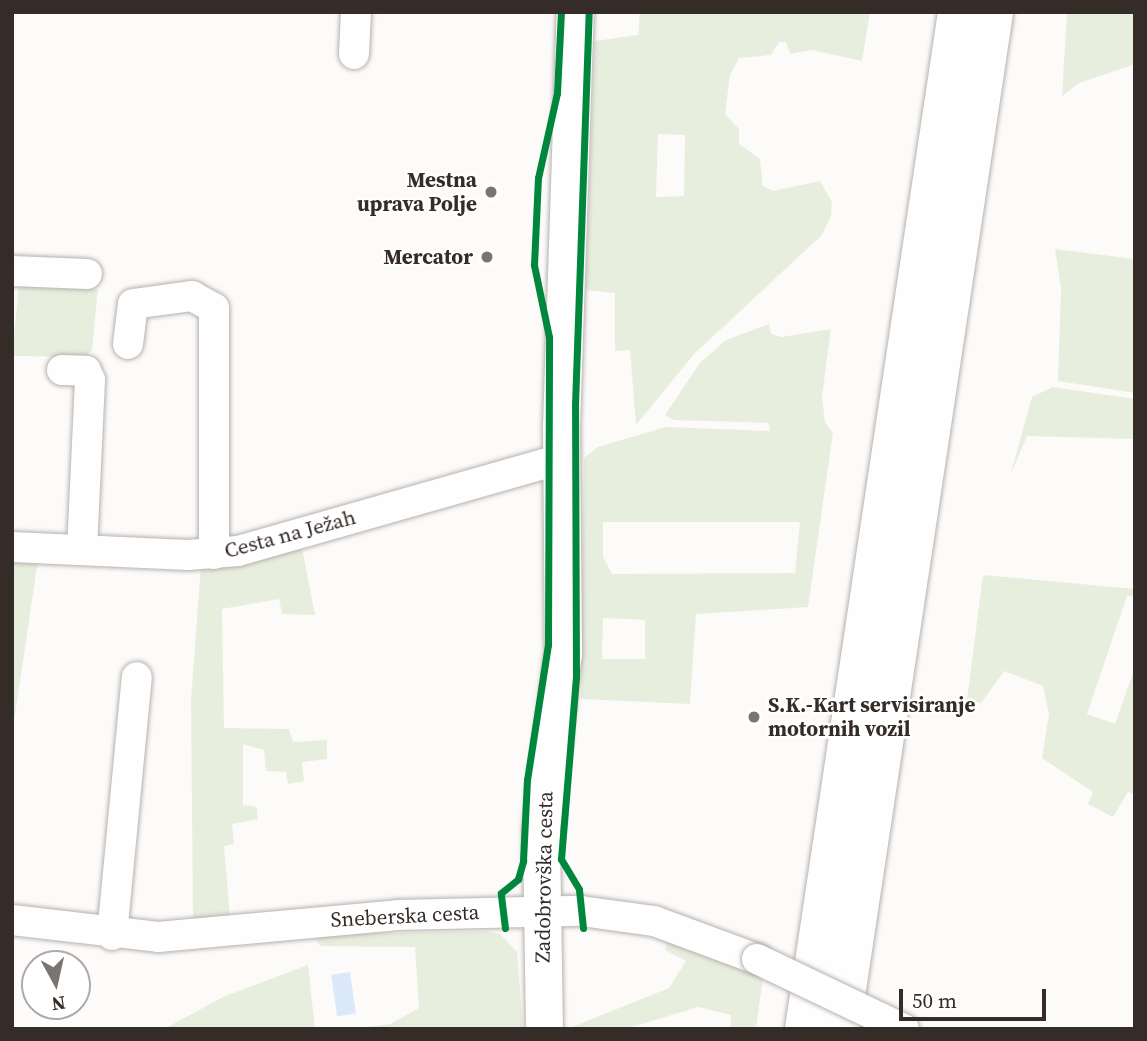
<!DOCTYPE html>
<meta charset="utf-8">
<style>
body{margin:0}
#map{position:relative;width:1147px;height:1041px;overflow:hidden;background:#fdfbf9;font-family:"Source Serif 4",serif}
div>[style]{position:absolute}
.green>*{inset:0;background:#e8eede}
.water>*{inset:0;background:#dce9fa;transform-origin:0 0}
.roads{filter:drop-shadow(0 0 2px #b6b1ae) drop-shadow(0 0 2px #b6b1ae)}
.minor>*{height:30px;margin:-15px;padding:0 15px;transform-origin:15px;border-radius:15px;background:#fffefe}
.major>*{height:37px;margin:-18.5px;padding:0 18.5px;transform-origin:18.5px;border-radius:18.5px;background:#fffefe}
.highway>*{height:38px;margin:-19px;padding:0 19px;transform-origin:19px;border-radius:19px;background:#fffefe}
.bridges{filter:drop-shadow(0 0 2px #b6b1ae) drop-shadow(0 0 2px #b6b1ae)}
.minor-bridge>*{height:30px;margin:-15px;padding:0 15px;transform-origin:15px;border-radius:15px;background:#fffefe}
.cycleway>*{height:7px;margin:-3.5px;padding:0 3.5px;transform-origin:3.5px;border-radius:3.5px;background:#00873e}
.dots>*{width:19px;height:19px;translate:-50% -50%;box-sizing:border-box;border:4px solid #fff;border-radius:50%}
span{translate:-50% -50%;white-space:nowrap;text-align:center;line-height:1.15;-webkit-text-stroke:5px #fff;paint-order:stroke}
.poi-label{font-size:21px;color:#352b27;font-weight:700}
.right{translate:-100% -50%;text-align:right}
.left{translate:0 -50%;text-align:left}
.street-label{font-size:21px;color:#352b27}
.frame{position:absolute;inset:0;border:14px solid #352b27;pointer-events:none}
.north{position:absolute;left:21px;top:950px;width:70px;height:70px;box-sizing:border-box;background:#fff;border:2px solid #aeaaa9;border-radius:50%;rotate:172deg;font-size:19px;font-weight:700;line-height:28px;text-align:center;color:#352b27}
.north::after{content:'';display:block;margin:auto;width:24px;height:32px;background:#7b7470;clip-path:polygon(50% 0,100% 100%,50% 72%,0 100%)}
.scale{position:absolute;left:899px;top:989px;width:147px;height:32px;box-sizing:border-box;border:4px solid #352b27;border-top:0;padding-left:9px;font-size:21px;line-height:24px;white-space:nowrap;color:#352b27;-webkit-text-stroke:5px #fff;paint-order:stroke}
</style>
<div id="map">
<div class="green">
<div style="clip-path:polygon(evenodd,640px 12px,870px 12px,862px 61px,812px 50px,790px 54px,786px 42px,779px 42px,771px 55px,739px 58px,730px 75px,725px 114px,739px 129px,739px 144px,760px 159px,763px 186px,773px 191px,820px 181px,832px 202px,831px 216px,822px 235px,695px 353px,636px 425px,630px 350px,615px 351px,615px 293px,586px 290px,595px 41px,638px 35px,640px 12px,658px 134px,685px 135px,684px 196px,656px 197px,658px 134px)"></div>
<div style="clip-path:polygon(1067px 12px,1135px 12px,1135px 64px,1079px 83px,1062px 96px)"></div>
<div style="clip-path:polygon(1055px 249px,1135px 259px,1135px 393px,1058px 381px,1061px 289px)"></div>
<div style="clip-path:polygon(19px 286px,98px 289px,92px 350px,84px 357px,12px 356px)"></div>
<div style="clip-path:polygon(evenodd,769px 324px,771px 334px,782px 337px,831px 329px,822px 396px,825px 422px,833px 433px,808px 607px,696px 614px,690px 704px,581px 699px,584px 458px,598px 447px,666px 427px,770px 431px,769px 423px,674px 420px,665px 415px,699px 364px,726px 340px,769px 324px,603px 522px,800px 522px,795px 573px,612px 574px,603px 557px,603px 522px,769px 324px,603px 618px,645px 620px,645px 659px,602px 659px,603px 618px)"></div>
<div style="clip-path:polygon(1053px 387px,1135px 399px,1135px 439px,1027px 436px,1010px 476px,1032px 397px)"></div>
<div style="clip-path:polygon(301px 543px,315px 615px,282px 614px,279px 599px,222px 609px,224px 728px,289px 729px,293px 742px,327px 740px,327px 759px,302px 762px,304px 781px,288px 784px,286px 772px,266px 771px,264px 750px,243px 744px,243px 805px,257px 807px,258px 819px,232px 824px,234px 844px,224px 846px,230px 917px,193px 920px,191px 700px,201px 565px)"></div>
<div style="clip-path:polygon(12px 550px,39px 553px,12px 735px)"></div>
<div style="clip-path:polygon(983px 575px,1135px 589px,1135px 597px,1127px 596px,1087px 714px,1115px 724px,1135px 667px,1135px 795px,1128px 792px,1113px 817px,1088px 804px,1093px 792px,1042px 758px,1049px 714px,1043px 686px,1004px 671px,981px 703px,967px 700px)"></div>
<div style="clip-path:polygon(484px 931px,500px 934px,517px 952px,523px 1029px,351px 1029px,390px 1024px,419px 1008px,415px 947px,320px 946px,313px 935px)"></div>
<div style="clip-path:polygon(667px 942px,763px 978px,756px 1029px,730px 1029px,731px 1015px,698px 1007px,625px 1029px,567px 1029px,669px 988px,686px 961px,665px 950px)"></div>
<div style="clip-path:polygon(308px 965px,315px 1029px,164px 1029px,223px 997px)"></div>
</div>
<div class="water">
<div style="left:350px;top:972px;width:42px;height:19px;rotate:82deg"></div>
</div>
<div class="roads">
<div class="minor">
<div style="left:354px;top:54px;width:42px;rotate:-87.3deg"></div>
<div style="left:12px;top:271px;width:75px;rotate:2.3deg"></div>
<div style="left:128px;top:344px;width:40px;rotate:-82.9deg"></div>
<div style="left:133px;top:304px;width:60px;rotate:-7.7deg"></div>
<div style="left:192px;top:296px;width:25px;rotate:29deg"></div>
<div style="left:214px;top:308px;width:246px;rotate:90deg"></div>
<div style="left:62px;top:370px;width:24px;rotate:2deg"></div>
<div style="left:86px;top:371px;width:10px;rotate:66deg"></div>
<div style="left:90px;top:380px;width:170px;rotate:92.7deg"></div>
<div style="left:12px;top:547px;width:176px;rotate:2.6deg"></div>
<div style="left:188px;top:555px;width:50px;rotate:-4.6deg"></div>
<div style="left:238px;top:551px;width:336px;rotate:-15.9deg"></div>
<div style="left:12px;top:920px;width:147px;rotate:6.6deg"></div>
<div style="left:158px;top:937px;width:241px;rotate:-5.2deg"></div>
<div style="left:398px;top:915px;width:183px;rotate:-1.3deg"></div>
<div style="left:581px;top:911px;width:74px;rotate:7.8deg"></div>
<div style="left:654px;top:921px;width:110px;rotate:20.3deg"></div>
<div style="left:112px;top:935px;width:259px;rotate:-84.5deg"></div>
</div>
<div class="major">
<div style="left:544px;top:1029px;width:200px;rotate:-90.9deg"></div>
<div style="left:541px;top:829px;width:177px;rotate:-82.9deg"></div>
<div style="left:563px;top:653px;width:227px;rotate:-90.5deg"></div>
<div style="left:561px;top:426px;width:414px;rotate:-88.1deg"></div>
</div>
<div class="highway">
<div style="left:804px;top:1029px;width:1028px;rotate:-81.44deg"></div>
<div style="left:841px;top:1029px;width:1028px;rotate:-81.44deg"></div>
</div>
</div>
<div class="bridges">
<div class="minor-bridge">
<div style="left:757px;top:959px;width:163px;rotate:25.5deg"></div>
</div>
</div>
<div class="cycleway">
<div style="left:505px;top:928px;width:35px;rotate:-97deg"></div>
<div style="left:501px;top:893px;width:22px;rotate:-39deg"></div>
<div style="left:518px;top:879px;width:19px;rotate:-74deg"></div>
<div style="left:523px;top:861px;width:81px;rotate:-87.2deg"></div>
<div style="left:527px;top:780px;width:137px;rotate:-81.2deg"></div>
<div style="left:548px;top:645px;width:308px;rotate:-89.8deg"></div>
<div style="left:549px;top:337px;width:74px;rotate:-101.8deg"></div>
<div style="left:534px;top:265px;width:87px;rotate:-87.4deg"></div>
<div style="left:538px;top:178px;width:87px;rotate:-77.4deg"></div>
<div style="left:557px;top:93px;width:81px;rotate:-87.2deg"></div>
<div style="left:583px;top:928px;width:39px;rotate:-96deg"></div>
<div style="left:579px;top:889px;width:35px;rotate:-121deg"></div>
<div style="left:561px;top:859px;width:182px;rotate:-85.3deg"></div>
<div style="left:576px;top:678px;width:273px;rotate:-90.2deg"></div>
<div style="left:575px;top:405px;width:393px;rotate:-88deg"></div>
</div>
<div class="dots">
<div style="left:491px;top:192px;background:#7b7470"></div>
<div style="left:487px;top:257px;background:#7b7470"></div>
<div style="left:754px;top:717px;background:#7b7470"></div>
</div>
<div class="poi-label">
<span class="right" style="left:477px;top:192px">Mestna<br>uprava Polje</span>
<span class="right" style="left:473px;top:257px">Mercator</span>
<span class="left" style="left:768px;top:717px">S.K.-Kart servisiranje<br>motornih vozil</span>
</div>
<div class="street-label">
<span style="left:290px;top:534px;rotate:-15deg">Cesta na Ježah</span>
<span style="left:544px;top:877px;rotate:-89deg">Zadobrovška cesta</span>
<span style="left:405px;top:916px;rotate:-3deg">Sneberska cesta</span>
</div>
<div class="frame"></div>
<div class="north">N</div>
<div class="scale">50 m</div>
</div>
